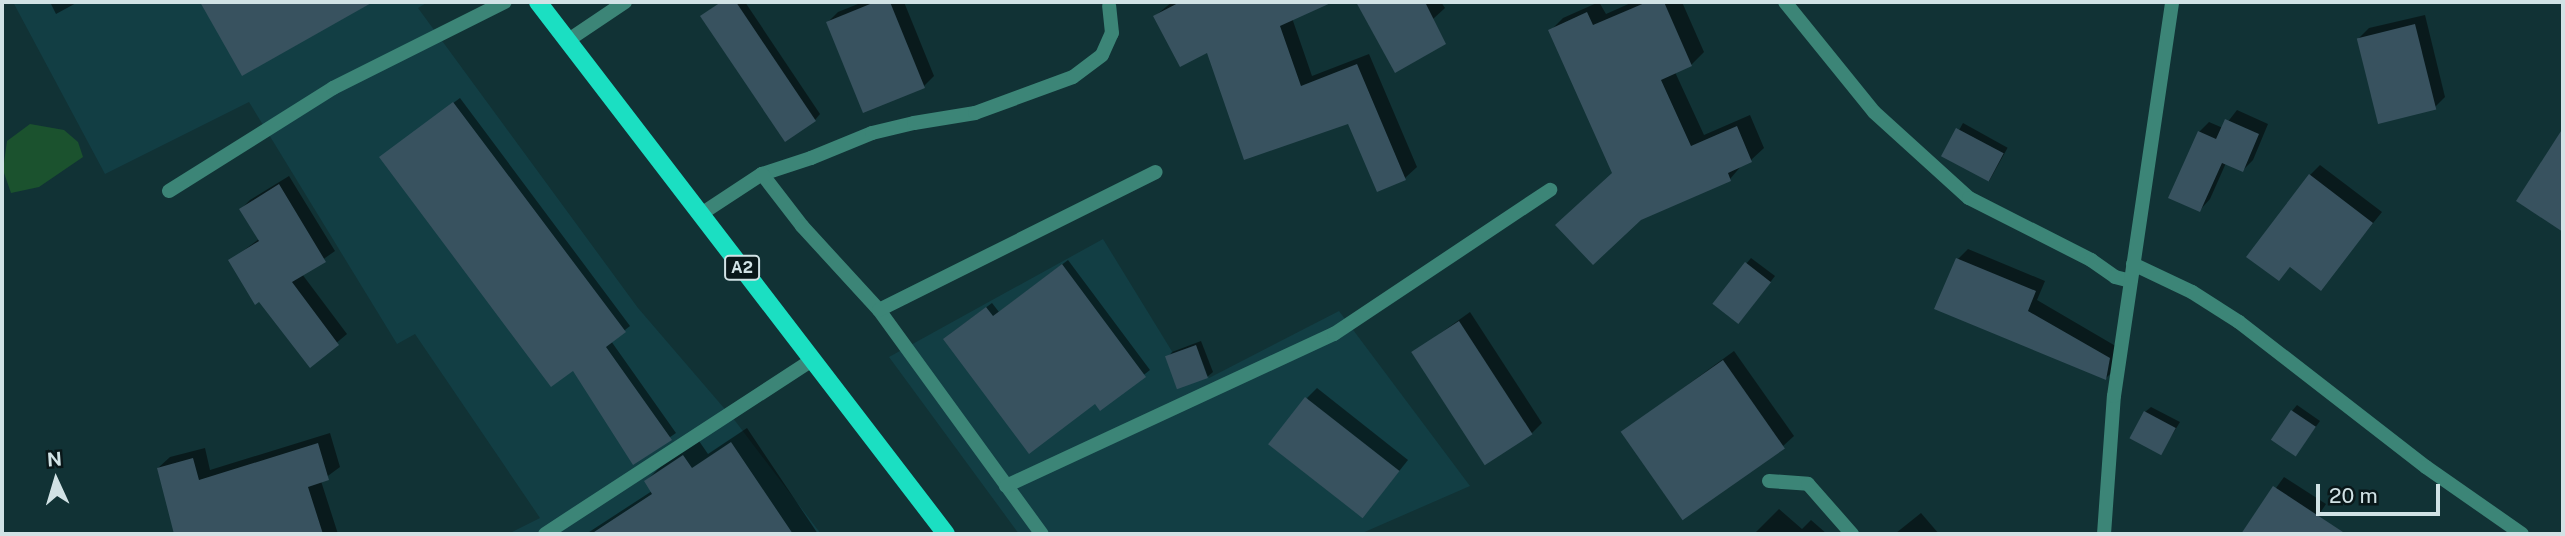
<!DOCTYPE html>
<style>
body{margin:0}
#map{position:relative;width:2565px;height:536px;overflow:hidden;background:#113235;font-family:"Public Sans",sans-serif}
div>[style]{position:absolute}
.built>*{inset:0;background:#123e44}
.green>*{inset:0;background:#1b522e}
.shadow>*{inset:0;background:#0007;transform-origin:0 0}
.building>*{inset:0;background:#38525f;transform-origin:0 0}
.service>*{height:14px;margin:-7px;padding:0 7px;transform-origin:7px;border-radius:7px;background:#3c8577}
.minor>*{height:14px;margin:-7px;padding:0 7px;transform-origin:7px;border-radius:7px;background:#3c8577}
.primary>*{height:18px;margin:-9px;padding:0 9px;transform-origin:9px;border-radius:9px;background:#1bdfc2}
span{translate:-50% -50%;white-space:nowrap;text-align:center;line-height:1.15;-webkit-text-stroke:5px #091719;paint-order:stroke}
.shield-label span{padding:2px 5px;background:#091719;border:2px solid;border-radius:5px;-webkit-text-stroke-width:0}
.shield-label{font-size:16px;color:#d1e2e5;font-weight:700}
.frame{position:absolute;inset:0;border:4px solid #d1e2e5;pointer-events:none}
.north{position:absolute;left:21px;top:445px;width:70px;height:70px;-webkit-text-stroke:5px #091719;paint-order:stroke;rotate:356deg;font-size:19px;font-weight:700;line-height:28px;text-align:center;color:#d1e2e5}
.north::after{content:'';display:block;margin:auto;width:24px;height:32px;background:#d1e2e5;clip-path:polygon(50% 0,100% 100%,50% 72%,0 100%)}
.scale{position:absolute;left:2316px;top:484px;width:124px;height:32px;box-sizing:border-box;border:4px solid #d1e2e5;border-top:0;padding-left:9px;font-size:21px;line-height:24px;white-space:nowrap;color:#d1e2e5;-webkit-text-stroke:5px #091719;paint-order:stroke}
</style>
<div id="map">
<div class="built">
<div style="clip-path:polygon(13px 2px,428px 2px,418px 8px,638px 308px,736px 422px,821px 534px,508px 534px,540px 518px,415px 334px,397px 344px,249px 102px,105px 174px)"></div>
<div style="clip-path:polygon(1103px 239px,1173px 353px,1196px 345px,1209px 378px,1339px 311px,1470px 486px,1360px 534px,1019px 534px,889px 357px)"></div>
</div>
<div class="green">
<div style="clip-path:polygon(30px 124px,64px 130px,78px 142px,83px 157px,39px 187px,11px 193px,3px 170px,7px 141px)"></div>
</div>
<div class="shadow">
<div style="clip-path:polygon(50px 2px,78px 2px,56px 14px)"></div>
<div style="clip-path:polygon(202px 2px,366px 2px,243px 73px)"></div>
<div style="clip-path:polygon(721px 2px,745px 2px,820px 114px,815px 120px,702px 16px)"></div>
<div style="clip-path:polygon(863px 2px,904px 2px,934px 76px,924px 86px,828px 22px,838px 12px)"></div>
<div style="clip-path:polygon(1172px 2px,1329px 2px,1292px 18px,1312px 76px,1369px 54px,1417px 167px,1405px 178px,1349px 122px,1208px 51px,1155px 16px)"></div>
<div style="clip-path:polygon(1358px 2px,1441px 2px,1445px 8px,1433px 19px,1382px 46px)"></div>
<div style="clip-path:polygon(1599px 2px,1606px 14px,1633px 2px,1682px 2px,1704px 52px,1691px 65px,1675px 72px,1704px 135px,1750px 115px,1764px 148px,1751px 160px,1742px 165px,1730px 179px,1614px 172px,1551px 30px,1563px 18px)"></div>
<div style="clip-path:polygon(2425px 15px,2445px 97px,2435px 107px,2359px 38px,2369px 28px)"></div>
<div style="clip-path:polygon(460px 98px,630px 326px,611px 341px,676px 433px,634px 462px,573px 369px,387px 152px)"></div>
<div style="clip-path:polygon(2237px 110px,2268px 124px,2253px 160px,2243px 170px,2226px 163px,2210px 199px,2200px 210px,2199px 132px,2209px 122px,2223px 128px)"></div>
<div style="left:1963px;top:123px;width:51px;height:38px;rotate:29deg"></div>
<div style="clip-path:polygon(2555px 149px,2563px 154px,2563px 235px,2561px 234px,2563px 230px)"></div>
<div style="clip-path:polygon(2320px 165px,2382px 212px,2320px 289px,2291px 266px,2279px 279px,2310px 175px)"></div>
<div style="clip-path:polygon(289px 176px,335px 251px,302px 274px,347px 334px,310px 365px,231px 260px,259px 239px,241px 209px,250px 200px)"></div>
<div style="clip-path:polygon(1968px 249px,2045px 281px,2037px 300px,2119px 348px,2116px 368px,2106px 378px,1958px 259px)"></div>
<div style="clip-path:polygon(1751px 258px,1775px 276px,1744px 316px,1746px 264px)"></div>
<div style="clip-path:polygon(1068px 260px,1150px 370px,1100px 409px,1095px 402px,950px 334px,992px 303px,999px 312px)"></div>
<div style="clip-path:polygon(1470px 312px,1542px 423px,1532px 433px,1413px 353px)"></div>
<div style="clip-path:polygon(1201px 341px,1213px 372px,1207px 377px,1167px 358px,1172px 352px)"></div>
<div style="clip-path:polygon(1734px 351px,1794px 436px,1783px 446px,1623px 432px)"></div>
<div style="clip-path:polygon(1317px 388px,1408px 460px,1372px 505px,1307px 398px)"></div>
<div style="clip-path:polygon(2297px 405px,2320px 421px,2295px 455px,2292px 411px)"></div>
<div style="clip-path:polygon(2151px 407px,2180px 422px,2161px 453px,2145px 412px)"></div>
<div style="clip-path:polygon(747px 428px,818px 534px,586px 534px,652px 491px,646px 481px,661px 466px,699px 441px,708px 454px)"></div>
<div style="clip-path:polygon(330px 433px,340px 467px,321px 481px,338px 534px,190px 534px,180px 503px,158px 468px,170px 457px,205px 448px,210px 470px)"></div>
<div style="clip-path:polygon(2284px 477px,2326px 504px,2306px 534px,2243px 534px)"></div>
<div style="clip-path:polygon(1779px 509px,1802px 529px,1811px 520px,1827px 534px,1754px 534px)"></div>
<div style="clip-path:polygon(1921px 513px,1939px 534px,1895px 534px,1896px 533px)"></div>
</div>
<div class="building">
<div style="clip-path:polygon(200px 2px,373px 2px,242px 76px)"></div>
<div style="clip-path:polygon(721px 2px,736px 2px,816px 121px,785px 142px,700px 16px)"></div>
<div style="clip-path:polygon(875px 2px,890px 2px,925px 88px,863px 113px,826px 22px)"></div>
<div style="clip-path:polygon(1180px 2px,1333px 2px,1280px 26px,1301px 86px,1357px 64px,1406px 180px,1377px 192px,1348px 124px,1244px 160px,1207px 53px,1180px 67px,1153px 16px)"></div>
<div style="clip-path:polygon(1356px 2px,1425px 2px,1446px 44px,1395px 73px)"></div>
<div style="clip-path:polygon(1647px 2px,1664px 2px,1692px 66px,1661px 80px,1691px 146px,1737px 126px,1752px 162px,1728px 173px,1731px 181px,1641px 220px,1593px 265px,1555px 225px,1612px 173px,1548px 30px,1587px 12px,1593px 25px)"></div>
<div style="left:2415px;top:24px;width:88px;height:60px;rotate:76deg"></div>
<div style="clip-path:polygon(453px 102px,626px 332px,606px 347px,672px 440px,633px 465px,573px 371px,551px 387px,379px 157px)"></div>
<div style="clip-path:polygon(2225px 119px,2259px 134px,2243px 172px,2222px 163px,2200px 212px,2168px 198px,2198px 131px,2216px 139px)"></div>
<div style="left:1956px;top:128px;width:54px;height:32px;rotate:28deg"></div>
<div style="clip-path:polygon(2563px 128px,2563px 232px,2516px 201px)"></div>
<div style="clip-path:polygon(2309px 174px,2373px 223px,2321px 291px,2290px 267px,2279px 281px,2246px 257px)"></div>
<div style="clip-path:polygon(279px 184px,326px 262px,292px 282px,339px 345px,310px 368px,259px 302px,255px 305px,228px 260px,259px 241px,239px 209px)"></div>
<div style="clip-path:polygon(1956px 258px,2036px 291px,2028px 311px,2110px 358px,2106px 380px,1934px 309px)"></div>
<div style="left:1745px;top:262px;width:33px;height:53px;rotate:38deg"></div>
<div style="clip-path:polygon(1062px 264px,1146px 377px,1100px 411px,1095px 404px,1029px 454px,943px 339px,986px 307px,993px 316px)"></div>
<div style="left:1459px;top:321px;width:135px;height:57px;rotate:57deg"></div>
<div style="left:1196px;top:345px;width:35px;height:33px;rotate:70deg"></div>
<div style="left:1723px;top:360px;width:108px;height:125px;rotate:55deg"></div>
<div style="left:1305px;top:397px;width:120px;height:60px;rotate:38deg"></div>
<div style="left:2291px;top:410px;width:30px;height:36px;rotate:34deg"></div>
<div style="left:2144px;top:411px;width:36px;height:31px;rotate:28deg"></div>
<div style="clip-path:polygon(731px 442px,793px 534px,591px 534px,652px 494px,644px 481px,683px 455px,692px 468px)"></div>
<div style="clip-path:polygon(318px 443px,329px 480px,308px 487px,323px 534px,174px 534px,157px 468px,193px 458px,199px 480px)"></div>
<div style="clip-path:polygon(2273px 486px,2346px 534px,2241px 534px)"></div>
</div>
<div class="service">
<div style="left:762px;top:174px;width:52px;rotate:-18.1deg"></div>
<div style="left:811px;top:158px;width:66px;rotate:-22.3deg"></div>
<div style="left:872px;top:133px;width:43px;rotate:-13.4deg"></div>
<div style="left:914px;top:123px;width:62px;rotate:-9.3deg"></div>
<div style="left:975px;top:113px;width:104px;rotate:-20.2deg"></div>
<div style="left:1073px;top:77px;width:36px;rotate:-37deg"></div>
<div style="left:1102px;top:55px;width:24px;rotate:-66deg"></div>
<div style="left:1112px;top:33px;width:27px;rotate:-96deg"></div>
<div style="left:169px;top:191px;width:194px;rotate:-32.1deg"></div>
<div style="left:333px;top:88px;width:192px;rotate:-26.6deg"></div>
<div style="left:701px;top:214px;width:73px;rotate:-33.3deg"></div>
<div style="left:762px;top:174px;width:66px;rotate:52.4deg"></div>
<div style="left:802px;top:226px;width:114px;rotate:47.5deg"></div>
<div style="left:879px;top:310px;width:277px;rotate:54deg"></div>
<div style="left:879px;top:310px;width:309px;rotate:-26.5deg"></div>
<div style="left:1769px;top:481px;width:39px;rotate:4deg"></div>
<div style="left:1808px;top:484px;width:67px;rotate:48.7deg"></div>
<div style="left:1006px;top:486px;width:362px;rotate:-24.9deg"></div>
<div style="left:1334px;top:334px;width:260px;rotate:-33.7deg"></div>
</div>
<div class="minor">
<div style="left:1785px;top:2px;width:141px;rotate:51deg"></div>
<div style="left:1874px;top:112px;width:128px;rotate:42.2deg"></div>
<div style="left:1969px;top:198px;width:137px;rotate:26.9deg"></div>
<div style="left:2091px;top:260px;width:29px;rotate:35deg"></div>
<div style="left:2115px;top:277px;width:16px;rotate:14deg"></div>
<div style="left:567px;top:41px;width:70px;rotate:-33.9deg"></div>
<div style="left:2133px;top:264px;width:65px;rotate:25.4deg"></div>
<div style="left:2192px;top:292px;width:56px;rotate:32.6deg"></div>
<div style="left:2239px;top:322px;width:237px;rotate:37.8deg"></div>
<div style="left:2426px;top:467px;width:117px;rotate:34.9deg"></div>
<div style="left:545px;top:534px;width:319px;rotate:-33.1deg"></div>
<div style="left:2104px;top:534px;width:138px;rotate:-85.9deg"></div>
<div style="left:2114px;top:396px;width:398px;rotate:-81.6deg"></div>
</div>
<div class="primary">
<div style="left:538px;top:2px;width:670px;rotate:52.51deg"></div>
</div>
<div class="shield-label">
<span style="left:742px;top:268px">A2</span>
</div>
<div class="frame"></div>
<div class="north">N</div>
<div class="scale">20 m</div>
</div>
